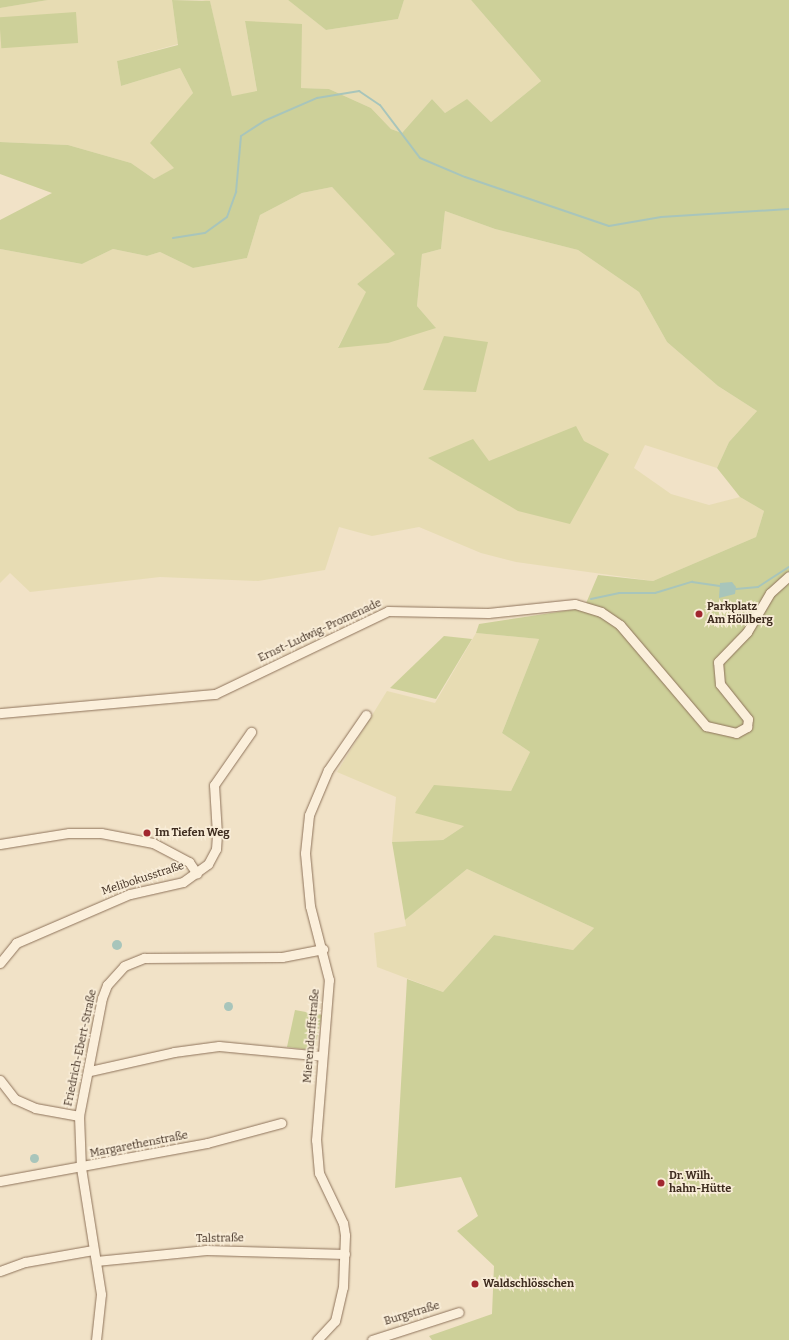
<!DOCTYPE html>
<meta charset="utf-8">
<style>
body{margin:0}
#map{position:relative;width:789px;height:1340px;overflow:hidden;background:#f1e2c7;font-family:Bitter,serif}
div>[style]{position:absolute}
.farmland>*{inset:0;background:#e7dcb3}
.green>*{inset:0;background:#cdd099;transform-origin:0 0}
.water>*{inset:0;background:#a8c5bb}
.round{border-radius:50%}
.stream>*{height:2px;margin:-1px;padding:0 1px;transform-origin:1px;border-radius:1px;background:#a8c5bb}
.roads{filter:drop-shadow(0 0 1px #8e735b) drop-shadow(0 0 1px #8e735b)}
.minor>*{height:9px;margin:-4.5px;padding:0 4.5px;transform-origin:4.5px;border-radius:4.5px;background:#fbefdb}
.dots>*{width:11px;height:11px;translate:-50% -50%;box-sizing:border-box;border:2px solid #f8ecd7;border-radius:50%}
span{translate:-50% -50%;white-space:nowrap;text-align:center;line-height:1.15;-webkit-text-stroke:3.5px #f8ecd7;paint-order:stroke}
.poi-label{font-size:11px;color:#3e2c1f;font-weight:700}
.left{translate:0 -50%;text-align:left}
.street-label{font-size:11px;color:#3e2c1f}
</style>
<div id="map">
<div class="farmland">
<div style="clip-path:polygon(48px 0,172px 0,178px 44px,117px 61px,121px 86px,180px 68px,193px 93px,176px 114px,175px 168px,154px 179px,131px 163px,68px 145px,0 142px,0 8px)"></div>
<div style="clip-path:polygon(202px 0,288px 0,326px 30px,398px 19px,404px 0,471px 0,541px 81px,491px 122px,467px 100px,445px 113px,432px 99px,402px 133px,391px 129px,371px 108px,329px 89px,301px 88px,245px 21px,257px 92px,232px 96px,210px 2px)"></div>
<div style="clip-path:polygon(332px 187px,396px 254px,357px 284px,367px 292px,338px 347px,435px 327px,417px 306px,422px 254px,441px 249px,445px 211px,495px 229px,578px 250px,639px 292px,667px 342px,718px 386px,757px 411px,729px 442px,717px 468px,645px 445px,634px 468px,671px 494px,709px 505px,740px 497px,764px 511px,756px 537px,653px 581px,516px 562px,481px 553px,419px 527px,372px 536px,339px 527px,325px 570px,258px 581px,160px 577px,30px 592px,10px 573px,0 583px,0 249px,82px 264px,113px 249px,147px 256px,160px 252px,193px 268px,247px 258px,260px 215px,302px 193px)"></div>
<div style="clip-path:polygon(476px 633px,539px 639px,502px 733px,530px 752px,511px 791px,490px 790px,464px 826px,443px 840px,392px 842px,396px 797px,337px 772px,387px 691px,435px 703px)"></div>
<div style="clip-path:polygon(467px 869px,594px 928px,573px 950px,494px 935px,443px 992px,377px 967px,374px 933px,406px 926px,405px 920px)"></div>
</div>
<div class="green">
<div style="clip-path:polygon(0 0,48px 0,0 8px)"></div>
<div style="clip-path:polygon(172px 0,210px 1px,232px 96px,257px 91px,245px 21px,302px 24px,301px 88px,329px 89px,371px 108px,391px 129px,402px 133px,432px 99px,445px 113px,467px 99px,491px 122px,541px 81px,471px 0,789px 0,789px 1340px,432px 1340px,429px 1336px,492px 1314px,494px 1266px,457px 1231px,478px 1216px,461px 1177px,395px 1188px,407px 979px,443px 992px,494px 935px,573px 950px,594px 928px,467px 869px,405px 920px,392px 842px,443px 840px,464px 826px,415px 813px,434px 785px,511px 791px,530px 752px,502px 733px,539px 639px,476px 633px,479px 624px,584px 608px,598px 575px,653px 581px,756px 537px,764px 511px,740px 497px,717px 468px,729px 442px,757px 411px,718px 386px,667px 342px,639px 292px,578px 250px,495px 229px,445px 211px,441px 249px,422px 254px,417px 306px,436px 328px,388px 343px,338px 348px,366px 292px,357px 284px,395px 254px,332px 187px,302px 193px,260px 215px,247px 258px,193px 268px,160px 252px,147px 256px,113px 249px,82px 264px,0 249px,0 220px,52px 193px,0 174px,0 142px,68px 145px,131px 163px,154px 179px,174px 168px,150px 143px,193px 93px,180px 68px,121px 86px,117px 61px,178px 45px)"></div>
<div style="clip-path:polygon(288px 0,404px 0,398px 19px,326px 30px)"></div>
<div style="left:76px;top:12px;width:31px;height:77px;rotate:86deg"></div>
<div style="clip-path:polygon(444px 336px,488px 342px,476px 392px,423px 390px)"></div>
<div style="clip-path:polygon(576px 426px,584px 441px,609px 454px,570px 524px,518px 511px,428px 458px,473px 439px,489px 461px)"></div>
<div style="clip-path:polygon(444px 636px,472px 639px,436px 699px,390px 688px)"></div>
<div style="clip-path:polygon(295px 1010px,322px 1015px,315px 1047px,311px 1050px,287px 1047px)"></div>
</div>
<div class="water">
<div style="clip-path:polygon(732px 582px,736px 587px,735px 594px,719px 598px,720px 583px)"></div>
<div class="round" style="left:112px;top:940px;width:10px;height:10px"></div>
<div class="round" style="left:223.5px;top:1001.5px;width:9px;height:9px"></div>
<div class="round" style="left:29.5px;top:1153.5px;width:9px;height:9px"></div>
</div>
<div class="stream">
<div style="left:173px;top:238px;width:32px;rotate:-9deg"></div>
<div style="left:205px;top:233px;width:27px;rotate:-36deg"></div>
<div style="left:227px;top:217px;width:27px;rotate:-70deg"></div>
<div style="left:236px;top:192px;width:56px;rotate:-84.9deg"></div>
<div style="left:241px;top:136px;width:27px;rotate:-33deg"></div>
<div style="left:264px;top:121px;width:58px;rotate:-23.5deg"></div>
<div style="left:317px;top:98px;width:43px;rotate:-9.5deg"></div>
<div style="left:359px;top:91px;width:25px;rotate:34deg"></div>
<div style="left:380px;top:105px;width:66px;rotate:53deg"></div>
<div style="left:420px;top:158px;width:49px;rotate:22.9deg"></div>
<div style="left:465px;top:177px;width:152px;rotate:18.8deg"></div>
<div style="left:609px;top:226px;width:53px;rotate:-9.8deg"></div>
<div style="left:661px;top:217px;width:128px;rotate:-3.6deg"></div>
<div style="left:736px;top:589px;width:22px;rotate:-5deg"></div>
<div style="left:758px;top:587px;width:37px;rotate:-33deg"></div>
<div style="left:591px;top:599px;width:29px;rotate:-12deg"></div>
<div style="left:619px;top:593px;width:36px"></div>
<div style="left:655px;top:593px;width:39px;rotate:-17deg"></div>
<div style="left:692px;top:582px;width:28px;rotate:8deg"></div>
</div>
<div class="roads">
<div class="minor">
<div style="left:0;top:713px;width:216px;rotate:-5.1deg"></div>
<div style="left:215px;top:694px;width:192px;rotate:-25.6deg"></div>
<div style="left:388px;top:611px;width:100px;rotate:1.1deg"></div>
<div style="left:488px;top:613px;width:87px;rotate:-5.9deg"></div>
<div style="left:575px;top:604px;width:27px;rotate:17deg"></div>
<div style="left:601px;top:612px;width:23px;rotate:34deg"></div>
<div style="left:620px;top:625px;width:133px;rotate:49.6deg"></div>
<div style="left:706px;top:726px;width:31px;rotate:13deg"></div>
<div style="left:736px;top:733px;width:13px;rotate:-29deg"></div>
<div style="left:747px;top:727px;width:8px;rotate:-83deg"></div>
<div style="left:748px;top:719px;width:45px;rotate:-128.7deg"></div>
<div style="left:720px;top:684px;width:22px;rotate:-95deg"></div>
<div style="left:718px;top:662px;width:42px;rotate:-46deg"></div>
<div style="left:747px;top:632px;width:45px;rotate:-59.5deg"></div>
<div style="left:770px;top:593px;width:25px;rotate:-42deg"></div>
<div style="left:0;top:844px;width:70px;rotate:-9.1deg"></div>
<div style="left:69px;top:833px;width:32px"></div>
<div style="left:101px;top:833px;width:53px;rotate:10.9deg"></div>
<div style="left:153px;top:843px;width:41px;rotate:27.8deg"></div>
<div style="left:189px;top:862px;width:14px;rotate:56deg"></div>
<div style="left:0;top:963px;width:26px;rotate:-51deg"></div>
<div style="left:16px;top:943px;width:124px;rotate:-23.3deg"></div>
<div style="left:130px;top:894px;width:54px;rotate:-12.8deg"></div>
<div style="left:183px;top:882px;width:31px;rotate:-36deg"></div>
<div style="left:208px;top:864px;width:17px;rotate:-62deg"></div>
<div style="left:216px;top:849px;width:15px;rotate:-86deg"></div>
<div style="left:217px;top:834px;width:49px;rotate:-93.5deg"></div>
<div style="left:214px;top:785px;width:65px;rotate:-55.1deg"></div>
<div style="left:90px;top:1071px;width:86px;rotate:-12.7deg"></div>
<div style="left:174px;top:1052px;width:45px;rotate:-7.6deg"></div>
<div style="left:219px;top:1046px;width:103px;rotate:5.5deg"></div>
<div style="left:0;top:1080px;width:24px;rotate:52deg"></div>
<div style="left:15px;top:1099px;width:22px;rotate:24deg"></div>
<div style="left:35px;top:1108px;width:45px;rotate:10.3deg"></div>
<div style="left:0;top:1181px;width:210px;rotate:-10.4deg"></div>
<div style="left:207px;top:1143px;width:77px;rotate:-15.1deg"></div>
<div style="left:96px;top:1261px;width:111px;rotate:-5.7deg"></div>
<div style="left:206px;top:1250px;width:139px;rotate:1.6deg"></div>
<div style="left:0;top:1271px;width:27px;rotate:-20deg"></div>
<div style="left:25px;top:1262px;width:69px;rotate:-10deg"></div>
<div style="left:96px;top:1340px;width:46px;rotate:-83.8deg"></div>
<div style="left:101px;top:1294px;width:128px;rotate:-99deg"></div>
<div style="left:81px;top:1168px;width:52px;rotate:-92.2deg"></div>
<div style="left:79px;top:1116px;width:120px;rotate:-79deg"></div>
<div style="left:102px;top:998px;width:14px;rotate:-69deg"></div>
<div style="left:107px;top:985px;width:25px;rotate:-48deg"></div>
<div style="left:124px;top:966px;width:22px;rotate:-22deg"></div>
<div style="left:144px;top:958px;width:138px;rotate:-0.4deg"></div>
<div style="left:282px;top:957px;width:42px;rotate:-11deg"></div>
<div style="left:317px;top:1340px;width:26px;rotate:-47deg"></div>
<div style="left:335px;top:1321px;width:35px;rotate:-77deg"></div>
<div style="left:343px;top:1287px;width:52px;rotate:-87.8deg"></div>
<div style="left:345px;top:1235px;width:12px;rotate:-99deg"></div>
<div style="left:343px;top:1223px;width:55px;rotate:-115.6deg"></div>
<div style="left:319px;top:1173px;width:33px;rotate:-95deg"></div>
<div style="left:316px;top:1140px;width:161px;rotate:-85.4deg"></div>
<div style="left:329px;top:980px;width:76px;rotate:-104.4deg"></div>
<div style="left:310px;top:906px;width:53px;rotate:-95.4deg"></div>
<div style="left:305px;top:853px;width:38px;rotate:-84deg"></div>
<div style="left:309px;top:815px;width:49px;rotate:-67.1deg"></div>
<div style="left:328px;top:770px;width:67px;rotate:-55.4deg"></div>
<div style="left:372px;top:1340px;width:91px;rotate:-17.8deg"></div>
</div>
</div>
<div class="dots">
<div style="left:699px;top:614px;background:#a1272f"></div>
<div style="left:147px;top:833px;background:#a1272f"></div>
<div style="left:661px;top:1183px;background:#a1272f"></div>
<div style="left:475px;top:1284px;background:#a1272f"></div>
</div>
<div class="poi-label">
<span class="left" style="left:707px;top:614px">Parkplatz<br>Am Höllberg</span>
<span class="left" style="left:155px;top:833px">Im Tiefen Weg</span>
<span class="left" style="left:669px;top:1183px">Dr. Wilh.<br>hahn-Hütte</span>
<span class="left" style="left:483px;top:1284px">Waldschlösschen</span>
</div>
<div class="street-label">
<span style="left:320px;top:631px;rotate:-25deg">Ernst-Ludwig-Promenade</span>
<span style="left:143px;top:879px;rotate:-18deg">Melibokusstraße</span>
<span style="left:312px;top:1036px;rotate:-85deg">Mierendorffstraße</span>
<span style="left:81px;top:1048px;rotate:-78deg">Friedrich-Ebert-Straße</span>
<span style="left:139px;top:1145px;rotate:-11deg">Margarethenstraße</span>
<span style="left:220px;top:1239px;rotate:-1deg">Talstraße</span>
<span style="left:412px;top:1314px;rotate:-17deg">Burgstraße</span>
</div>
</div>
